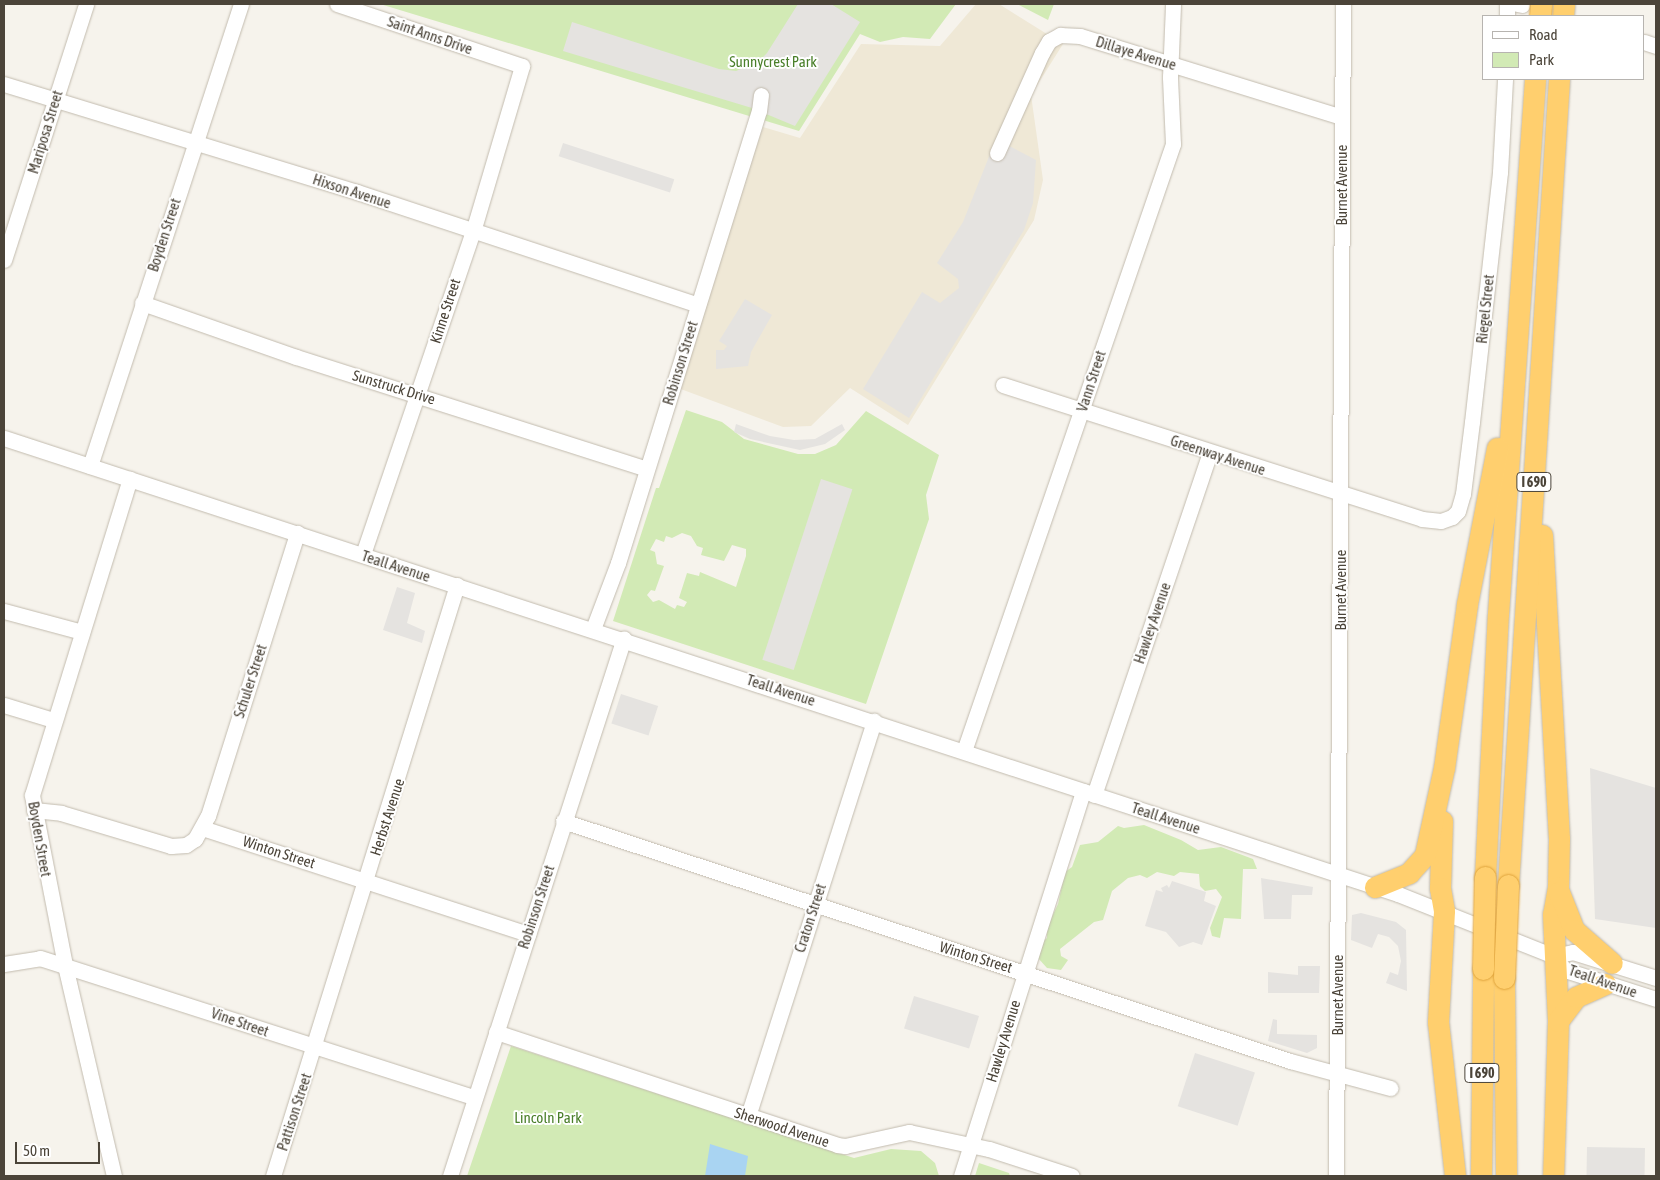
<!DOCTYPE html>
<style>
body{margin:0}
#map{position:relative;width:1660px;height:1180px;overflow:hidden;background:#f6f3ec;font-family:"Asap Condensed",sans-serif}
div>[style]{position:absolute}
.education>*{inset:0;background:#efe8d6}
.green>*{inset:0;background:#d2eab5}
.parking>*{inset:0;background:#e5e3e0;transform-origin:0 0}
.water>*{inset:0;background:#a9d4f2}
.roads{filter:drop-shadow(0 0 1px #c2bbae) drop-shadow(0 0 1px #c2bbae)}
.minor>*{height:15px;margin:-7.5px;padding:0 7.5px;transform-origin:7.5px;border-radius:7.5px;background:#fff}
.highway>*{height:21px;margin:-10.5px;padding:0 10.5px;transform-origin:10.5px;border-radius:10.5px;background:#ffcf6e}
.bridges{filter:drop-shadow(0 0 1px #e0a43c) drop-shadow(0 0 1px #e0a43c)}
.highway-bridge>*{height:21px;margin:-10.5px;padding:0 10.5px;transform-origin:10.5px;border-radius:10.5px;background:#ffcf6e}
span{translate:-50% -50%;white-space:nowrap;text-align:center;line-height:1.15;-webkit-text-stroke:4px #fff;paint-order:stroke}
.shield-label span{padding:1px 4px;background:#fff;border:1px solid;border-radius:4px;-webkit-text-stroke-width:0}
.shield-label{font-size:14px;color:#4b4439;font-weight:700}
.street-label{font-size:15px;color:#4b4439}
.park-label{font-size:15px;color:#4a7f2a}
.frame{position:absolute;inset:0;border:5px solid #4b4439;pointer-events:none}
.legend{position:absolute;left:1482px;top:15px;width:162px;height:65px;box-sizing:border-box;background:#fff;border:1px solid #b7b4b0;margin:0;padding:6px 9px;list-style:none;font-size:15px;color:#4b4439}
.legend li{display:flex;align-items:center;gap:10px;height:25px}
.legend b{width:25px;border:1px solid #b7b4b0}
.scale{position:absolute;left:15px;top:1142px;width:85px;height:22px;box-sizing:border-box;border:2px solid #4b4439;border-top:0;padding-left:6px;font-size:15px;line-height:18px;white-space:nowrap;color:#4b4439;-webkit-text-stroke:4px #fff;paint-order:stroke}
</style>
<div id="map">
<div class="education">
<div style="clip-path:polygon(976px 4px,999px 4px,1063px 44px,1031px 95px,1043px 180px,1034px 220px,908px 425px,850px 388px,811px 426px,783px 427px,678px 388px,763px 127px,800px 138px,861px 44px,940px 46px)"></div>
</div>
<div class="green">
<div style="clip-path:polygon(380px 4px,956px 4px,930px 39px,903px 37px,880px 42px,860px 34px,799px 131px)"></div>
<div style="clip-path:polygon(1017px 4px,1054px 4px,1048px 20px)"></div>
<div style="clip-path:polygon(evenodd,686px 410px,722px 422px,744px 439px,798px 454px,815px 454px,836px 445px,866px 411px,939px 455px,926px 495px,929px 519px,866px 704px,613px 621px,656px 488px,659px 488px,686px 410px,682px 533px,691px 536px,697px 546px,703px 548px,701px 555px,724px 561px,732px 545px,746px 549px,746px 556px,736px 587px,700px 572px,699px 576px,687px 573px,679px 598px,687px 602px,684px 607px,677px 605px,675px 609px,659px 600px,653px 602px,647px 595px,651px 590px,655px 591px,664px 566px,657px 564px,655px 552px,650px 550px,656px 539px,664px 542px,666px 536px,672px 538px,682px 533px)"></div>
<div style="clip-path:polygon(1144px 825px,1181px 840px,1198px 850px,1221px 847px,1253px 859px,1257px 869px,1243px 869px,1241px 919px,1224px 918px,1220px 938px,1212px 936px,1210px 928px,1222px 897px,1216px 889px,1205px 891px,1200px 886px,1199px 874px,1180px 872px,1174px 876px,1157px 872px,1147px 878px,1140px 875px,1128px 878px,1112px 891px,1103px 920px,1094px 922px,1060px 949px,1061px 956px,1068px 960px,1061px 970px,1047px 968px,1038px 958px,1042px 942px,1047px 938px,1047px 927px,1058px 904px,1065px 872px,1072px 867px,1080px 845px,1098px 842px,1118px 826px,1124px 828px)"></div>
<div style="clip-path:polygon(511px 1046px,854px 1158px,891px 1149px,921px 1151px,935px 1163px,939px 1176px,467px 1176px)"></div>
<div style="clip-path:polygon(979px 1163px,1009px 1173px,1010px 1176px,975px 1176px)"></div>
</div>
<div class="parking">
<div style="clip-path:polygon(798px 4px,831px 4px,860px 22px,795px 126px,752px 108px,563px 51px,572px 22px,719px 69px,736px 71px,758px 62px,767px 53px)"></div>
<div style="clip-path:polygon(996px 139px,1036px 160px,1033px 203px,1024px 230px,909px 418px,863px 389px,922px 292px,940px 303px,959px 288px,958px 279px,937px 263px,963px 222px)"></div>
<div style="left:563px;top:143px;width:117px;height:14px;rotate:18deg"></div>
<div style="clip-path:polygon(745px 299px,772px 315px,751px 352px,748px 366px,716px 369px,716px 350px,724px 350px,727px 346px,719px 341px)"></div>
<div style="clip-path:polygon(736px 424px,770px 436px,794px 440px,815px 439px,842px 424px,845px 430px,825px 444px,800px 450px,750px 439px,734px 432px)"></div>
<div style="left:821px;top:479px;width:33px;height:190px;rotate:18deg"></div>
<div style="clip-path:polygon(397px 587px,415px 593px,407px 623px,425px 631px,422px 643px,383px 630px)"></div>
<div style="left:621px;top:694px;width:39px;height:31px;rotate:18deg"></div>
<div style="clip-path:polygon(1590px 768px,1656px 788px,1656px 928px,1595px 919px)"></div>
<div style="clip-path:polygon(1261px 878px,1313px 887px,1312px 895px,1292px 895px,1291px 919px,1264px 919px)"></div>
<div style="clip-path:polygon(1172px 881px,1206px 892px,1204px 901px,1216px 906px,1202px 945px,1193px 942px,1179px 947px,1166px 932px,1145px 926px,1156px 890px,1163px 892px,1161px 888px,1167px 885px,1169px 888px)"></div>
<div style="clip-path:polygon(1361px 913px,1396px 922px,1406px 930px,1407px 991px,1386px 983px,1390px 972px,1398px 975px,1401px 961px,1398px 946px,1389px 937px,1378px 934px,1372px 948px,1351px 940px,1352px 915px)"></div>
<div style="clip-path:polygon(1298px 966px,1320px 966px,1319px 993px,1268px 993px,1268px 972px,1298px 975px)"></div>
<div style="left:914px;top:996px;width:68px;height:34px;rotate:17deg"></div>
<div style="clip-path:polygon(1273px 1019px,1277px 1020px,1277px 1034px,1317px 1035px,1317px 1048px,1307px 1053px,1268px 1041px)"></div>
<div style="left:1195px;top:1053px;width:63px;height:56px;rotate:18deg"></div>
<div style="left:1587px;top:1147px;width:58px;height:29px;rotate:1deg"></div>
</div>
<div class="water">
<div style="clip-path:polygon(710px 1144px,748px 1156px,745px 1176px,705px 1176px)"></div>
</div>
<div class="roads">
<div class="minor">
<div style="left:337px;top:4px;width:195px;rotate:18.5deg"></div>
<div style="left:522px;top:66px;width:172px;rotate:106.5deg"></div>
<div style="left:473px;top:231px;width:342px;rotate:108.8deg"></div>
<div style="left:1517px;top:4px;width:5px;rotate:11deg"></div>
<div style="left:1507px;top:16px;width:12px;rotate:-90deg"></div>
<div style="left:1644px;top:42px;width:13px;rotate:18deg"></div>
<div style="left:4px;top:84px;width:369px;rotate:17deg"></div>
<div style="left:357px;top:192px;width:359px;rotate:18.3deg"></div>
<div style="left:997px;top:153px;width:110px;rotate:-65.8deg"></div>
<div style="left:1042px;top:53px;width:14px;rotate:-60deg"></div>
<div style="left:1049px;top:41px;width:13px;rotate:-29deg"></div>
<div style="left:1060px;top:35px;width:20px;rotate:3deg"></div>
<div style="left:1080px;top:36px;width:274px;rotate:17.2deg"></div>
<div style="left:4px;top:260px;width:269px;rotate:-72.2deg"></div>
<div style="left:142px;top:303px;width:163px;rotate:19.3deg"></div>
<div style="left:296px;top:357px;width:368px;rotate:17.7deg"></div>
<div style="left:1003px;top:385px;width:440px;rotate:17.7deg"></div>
<div style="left:1422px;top:519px;width:19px;rotate:6deg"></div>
<div style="left:1441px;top:521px;width:12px;rotate:-20deg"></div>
<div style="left:1452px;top:517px;width:8px;rotate:-45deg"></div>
<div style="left:1458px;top:511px;width:18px;rotate:-74deg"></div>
<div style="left:1463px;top:494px;width:73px;rotate:-82.9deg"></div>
<div style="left:1472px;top:422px;width:252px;rotate:-83.6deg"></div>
<div style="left:1500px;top:172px;width:93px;rotate:-86.9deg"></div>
<div style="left:4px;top:438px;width:1467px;rotate:18.11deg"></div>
<div style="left:1398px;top:894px;width:168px;rotate:21.7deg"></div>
<div style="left:1554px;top:956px;width:18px;rotate:52deg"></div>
<div style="left:1565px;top:970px;width:96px;rotate:17.7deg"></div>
<div style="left:90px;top:466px;width:486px;rotate:-71.9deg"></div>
<div style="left:4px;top:611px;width:81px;rotate:15.1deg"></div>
<div style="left:593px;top:629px;width:71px;rotate:-69.3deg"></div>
<div style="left:618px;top:563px;width:473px;rotate:-72.7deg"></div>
<div style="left:759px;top:111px;width:16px;rotate:-83deg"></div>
<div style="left:4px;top:705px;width:51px;rotate:17deg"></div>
<div style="left:964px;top:751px;width:642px;rotate:-71deg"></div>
<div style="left:1173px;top:144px;width:67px;rotate:-92.6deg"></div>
<div style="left:1170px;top:77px;width:73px;rotate:-87.6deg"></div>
<div style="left:1094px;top:795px;width:362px;rotate:-71.3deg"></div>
<div style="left:34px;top:810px;width:27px;rotate:6deg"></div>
<div style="left:61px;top:813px;width:115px;rotate:16.7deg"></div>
<div style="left:171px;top:846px;width:15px;rotate:-4deg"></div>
<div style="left:186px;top:845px;width:11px;rotate:-34deg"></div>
<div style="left:195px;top:839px;width:26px;rotate:-61deg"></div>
<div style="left:208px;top:816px;width:297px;rotate:-72.5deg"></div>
<div style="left:563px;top:821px;width:766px;rotate:18.27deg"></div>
<div style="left:1290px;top:1061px;width:104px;rotate:15.1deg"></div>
<div style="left:202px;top:828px;width:343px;rotate:18deg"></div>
<div style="left:1554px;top:956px;width:19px;rotate:-12deg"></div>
<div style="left:1573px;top:952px;width:87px;rotate:17.4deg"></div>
<div style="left:4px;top:964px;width:36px;rotate:-9deg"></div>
<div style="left:40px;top:958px;width:456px;rotate:17.8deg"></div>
<div style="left:496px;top:1032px;width:359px;rotate:18.3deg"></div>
<div style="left:837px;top:1145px;width:8px;rotate:7deg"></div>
<div style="left:845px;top:1146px;width:66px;rotate:-12.3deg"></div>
<div style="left:909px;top:1132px;width:82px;rotate:12deg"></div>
<div style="left:989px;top:1149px;width:87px;rotate:18deg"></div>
<div style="left:748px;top:1116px;width:415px;rotate:-72.3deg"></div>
<div style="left:114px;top:1176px;width:217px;rotate:-103.1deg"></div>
<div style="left:65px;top:965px;width:173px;rotate:-101deg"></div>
<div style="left:32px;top:795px;width:331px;rotate:-72.8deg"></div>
<div style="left:273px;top:1176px;width:619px;rotate:-72.71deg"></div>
<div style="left:450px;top:1176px;width:565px;rotate:-72.08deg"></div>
<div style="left:961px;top:1176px;width:404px;rotate:-72.4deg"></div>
<div style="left:1336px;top:1176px;width:1172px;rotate:-89.66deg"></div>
</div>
<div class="highway">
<div style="left:1563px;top:16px;width:12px;rotate:-85deg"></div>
<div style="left:1542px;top:535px;width:304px;rotate:86.8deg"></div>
<div style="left:1559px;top:839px;width:48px;rotate:91.2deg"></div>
<div style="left:1558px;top:887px;width:27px;rotate:100deg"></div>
<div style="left:1553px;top:914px;width:107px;rotate:87.3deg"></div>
<div style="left:1558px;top:1021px;width:155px;rotate:91.8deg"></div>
<div style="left:1442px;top:821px;width:67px;rotate:91.7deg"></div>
<div style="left:1440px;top:888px;width:23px;rotate:80deg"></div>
<div style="left:1444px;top:911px;width:111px;rotate:93.1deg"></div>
<div style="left:1438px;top:1022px;width:155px;rotate:83.7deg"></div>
<div style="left:1485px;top:877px;width:263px;rotate:-87.2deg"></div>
<div style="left:1498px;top:614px;width:536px;rotate:-86.04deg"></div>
<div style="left:1508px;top:885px;width:808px;rotate:-86.38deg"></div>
<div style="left:1375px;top:887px;width:37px;rotate:-22deg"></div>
<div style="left:1409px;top:873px;width:24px;rotate:-48deg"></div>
<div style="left:1425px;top:855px;width:89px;rotate:-77.7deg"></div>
<div style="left:1444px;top:768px;width:166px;rotate:-82deg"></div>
<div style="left:1467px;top:604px;width:159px;rotate:-79.1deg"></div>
<div style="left:1559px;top:892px;width:41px;rotate:68.5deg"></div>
<div style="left:1574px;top:930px;width:50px;rotate:41deg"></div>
<div style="left:1504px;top:978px;width:198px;rotate:89.4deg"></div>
<div style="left:1558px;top:1021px;width:30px;rotate:-53deg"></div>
<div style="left:1576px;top:997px;width:32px;rotate:-24deg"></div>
<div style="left:1481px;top:1176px;width:207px;rotate:-89.4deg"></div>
</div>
</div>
<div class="bridges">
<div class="highway-bridge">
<div style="left:1540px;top:16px;width:12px;rotate:-85deg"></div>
<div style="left:1483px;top:969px;width:92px;rotate:-88.8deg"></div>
<div style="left:1504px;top:978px;width:93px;rotate:-87.5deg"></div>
</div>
</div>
<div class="shield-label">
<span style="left:1534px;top:482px">I 690</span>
<span style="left:1482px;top:1073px">I 690</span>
</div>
<div class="street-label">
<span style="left:430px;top:35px;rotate:19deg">Saint Anns Drive</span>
<span style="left:1136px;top:53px;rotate:17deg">Dillaye Avenue</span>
<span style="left:45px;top:132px;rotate:-73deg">Mariposa Street</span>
<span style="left:1342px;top:185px;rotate:-90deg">Burnet Avenue</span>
<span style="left:352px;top:191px;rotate:18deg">Hixson Avenue</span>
<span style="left:164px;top:235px;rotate:-72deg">Boyden Street</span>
<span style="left:1485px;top:309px;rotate:-84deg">Riegel Street</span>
<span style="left:445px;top:311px;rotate:-72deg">Kinne Street</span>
<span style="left:680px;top:363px;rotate:-73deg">Robinson Street</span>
<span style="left:1091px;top:381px;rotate:-72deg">Vann Street</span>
<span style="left:394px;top:387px;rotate:17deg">Sunstruck Drive</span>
<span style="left:1218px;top:455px;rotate:18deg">Greenway Avenue</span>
<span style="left:396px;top:566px;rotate:18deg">Teall Avenue</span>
<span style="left:1341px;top:590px;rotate:-90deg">Burnet Avenue</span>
<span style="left:1152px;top:623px;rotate:-71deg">Hawley Avenue</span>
<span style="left:250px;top:681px;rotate:-72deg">Schuler Street</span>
<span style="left:781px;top:690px;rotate:18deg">Teall Avenue</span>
<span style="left:387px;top:817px;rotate:-72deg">Herbst Avenue</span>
<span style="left:1166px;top:818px;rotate:18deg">Teall Avenue</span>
<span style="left:40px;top:839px;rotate:80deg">Boyden Street</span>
<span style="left:279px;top:852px;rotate:18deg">Winton Street</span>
<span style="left:536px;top:907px;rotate:-72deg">Robinson Street</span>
<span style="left:810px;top:918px;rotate:-72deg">Craton Street</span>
<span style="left:976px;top:957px;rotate:17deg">Winton Street</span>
<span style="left:1603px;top:981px;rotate:19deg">Teall Avenue</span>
<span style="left:1338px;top:995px;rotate:-90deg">Burnet Avenue</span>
<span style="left:240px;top:1022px;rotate:19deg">Vine Street</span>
<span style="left:1003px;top:1041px;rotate:-73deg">Hawley Avenue</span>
<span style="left:294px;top:1112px;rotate:-72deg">Pattison Street</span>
<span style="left:782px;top:1127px;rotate:18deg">Sherwood Avenue</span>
</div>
<div class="park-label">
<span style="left:773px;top:62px">Sunnycrest Park</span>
<span style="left:548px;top:1118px">Lincoln Park</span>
</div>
<div class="frame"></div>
<ul class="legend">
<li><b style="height:6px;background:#fff"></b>Road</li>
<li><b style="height:14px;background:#d2eab5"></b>Park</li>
</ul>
<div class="scale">50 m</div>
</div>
